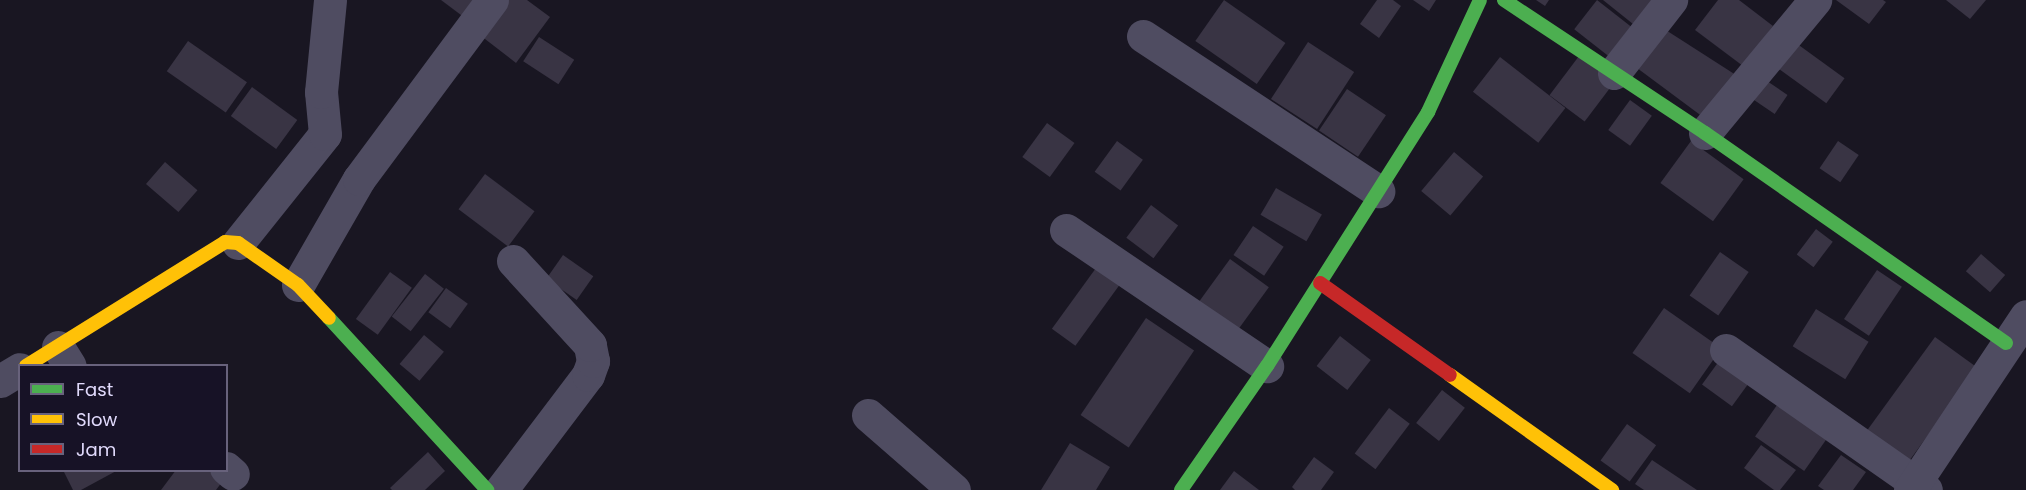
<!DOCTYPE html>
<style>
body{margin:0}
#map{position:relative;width:2026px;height:490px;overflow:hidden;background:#191622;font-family:Poppins,sans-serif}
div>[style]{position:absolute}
.building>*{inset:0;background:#393444;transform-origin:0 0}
.street>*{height:33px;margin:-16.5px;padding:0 16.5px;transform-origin:16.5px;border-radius:16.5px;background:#4f4c61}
.fast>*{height:14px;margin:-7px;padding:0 7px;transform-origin:7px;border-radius:7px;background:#4caf50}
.slow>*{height:14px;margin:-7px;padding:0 7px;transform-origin:7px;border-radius:7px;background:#ffc107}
.jam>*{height:14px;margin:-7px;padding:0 7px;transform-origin:7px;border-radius:7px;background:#c62828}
span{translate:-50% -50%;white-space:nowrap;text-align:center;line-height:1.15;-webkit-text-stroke:6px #171226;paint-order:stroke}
.legend{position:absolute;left:18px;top:364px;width:210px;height:108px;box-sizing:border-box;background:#171226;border:2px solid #68627c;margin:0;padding:8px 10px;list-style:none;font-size:18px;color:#e1dafc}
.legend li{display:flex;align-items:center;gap:12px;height:30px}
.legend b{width:30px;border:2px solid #68627c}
</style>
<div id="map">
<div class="building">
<div style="clip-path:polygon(441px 0,490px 0,473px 24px)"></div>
<div style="clip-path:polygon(493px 0,527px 0,550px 17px,516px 63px,472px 29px)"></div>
<div style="left:1224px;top:0;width:75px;height:50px;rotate:35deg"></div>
<div style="clip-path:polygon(1377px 0,1393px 0,1401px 6px,1379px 38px,1360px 24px)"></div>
<div style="clip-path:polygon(1413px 0,1436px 0,1429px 11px)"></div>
<div style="clip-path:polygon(1536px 0,1549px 0,1545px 6px)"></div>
<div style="left:1597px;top:0;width:43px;height:37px;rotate:38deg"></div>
<div style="clip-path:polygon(1603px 0,1652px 0,1633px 24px)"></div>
<div style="clip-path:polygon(1718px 0,1739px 0,1773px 26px,1743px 66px,1695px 30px)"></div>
<div style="clip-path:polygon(1836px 0,1883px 0,1886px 2px,1869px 24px)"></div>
<div style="clip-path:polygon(1946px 0,1986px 0,1970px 19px)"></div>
<div style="clip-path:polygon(1658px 25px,1739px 77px,1707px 120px,1633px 65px)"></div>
<div style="left:539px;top:37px;width:42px;height:29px;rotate:33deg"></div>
<div style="left:188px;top:41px;width:72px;height:37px;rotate:35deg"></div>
<div style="left:1308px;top:42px;width:55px;height:68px;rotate:33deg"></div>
<div style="left:1796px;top:43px;width:60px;height:31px;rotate:36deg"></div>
<div style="left:1579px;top:56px;width:44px;height:49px;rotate:37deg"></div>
<div style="left:1500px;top:57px;width:83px;height:44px;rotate:38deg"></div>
<div style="left:1761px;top:77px;width:32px;height:23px;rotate:34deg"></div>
<div style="left:252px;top:87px;width:56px;height:36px;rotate:36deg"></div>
<div style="left:1347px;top:89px;width:47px;height:50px;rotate:34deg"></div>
<div style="left:1630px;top:100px;width:27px;height:37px;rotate:36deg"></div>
<div style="left:1047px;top:123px;width:34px;height:42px;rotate:36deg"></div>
<div style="left:1117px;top:141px;width:32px;height:38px;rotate:36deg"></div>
<div style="left:1691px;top:141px;width:65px;height:52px;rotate:36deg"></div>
<div style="left:1838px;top:141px;width:25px;height:33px;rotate:34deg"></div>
<div style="left:1454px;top:152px;width:38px;height:51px;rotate:40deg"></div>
<div style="left:165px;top:162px;width:43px;height:29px;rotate:41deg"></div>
<div style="left:485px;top:174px;width:62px;height:44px;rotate:37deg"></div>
<div style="left:1276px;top:188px;width:53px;height:31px;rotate:30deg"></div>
<div style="left:1151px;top:205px;width:34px;height:41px;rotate:37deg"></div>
<div style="left:1253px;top:226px;width:37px;height:35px;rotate:34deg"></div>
<div style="left:1816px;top:229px;width:21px;height:32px;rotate:37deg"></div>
<div style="left:1720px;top:252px;width:35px;height:53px;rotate:35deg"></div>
<div style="left:1981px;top:254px;width:32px;height:23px;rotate:41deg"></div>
<div style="left:563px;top:255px;width:37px;height:29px;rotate:35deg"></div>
<div style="left:1230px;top:259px;width:48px;height:54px;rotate:36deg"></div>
<div style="left:1096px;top:268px;width:29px;height:75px;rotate:36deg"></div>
<div style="left:1877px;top:270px;width:30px;height:59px;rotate:34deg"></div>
<div style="left:390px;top:272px;width:27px;height:58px;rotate:36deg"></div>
<div style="left:425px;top:274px;width:24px;height:54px;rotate:38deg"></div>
<div style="left:446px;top:288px;width:27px;height:30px;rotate:36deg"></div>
<div style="left:1664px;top:308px;width:70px;height:55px;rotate:35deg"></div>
<div style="left:1816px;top:309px;width:62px;height:44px;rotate:32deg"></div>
<div style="left:1146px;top:318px;width:58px;height:117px;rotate:34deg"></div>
<div style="left:424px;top:335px;width:26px;height:38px;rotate:40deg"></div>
<div style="left:1340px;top:336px;width:39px;height:38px;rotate:38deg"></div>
<div style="left:1935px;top:337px;width:52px;height:119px;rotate:36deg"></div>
<div style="left:1722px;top:357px;width:37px;height:34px;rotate:36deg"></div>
<div style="left:1442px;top:390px;width:29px;height:42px;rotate:38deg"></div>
<div style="left:1782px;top:398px;width:60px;height:47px;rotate:35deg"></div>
<div style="left:1389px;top:408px;width:26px;height:57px;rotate:37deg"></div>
<div style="left:1627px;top:424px;width:36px;height:45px;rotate:36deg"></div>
<div style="clip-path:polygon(1070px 443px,1110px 467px,1096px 490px,1041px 490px)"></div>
<div style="clip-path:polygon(1761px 445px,1796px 470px,1780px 490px,1774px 490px,1744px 468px)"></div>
<div style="clip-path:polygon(428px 452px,445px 471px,425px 490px,392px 490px,390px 488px)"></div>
<div style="clip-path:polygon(1841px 455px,1866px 472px,1853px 490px,1824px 490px,1818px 486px)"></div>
<div style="clip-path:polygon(1314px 457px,1334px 472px,1321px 490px,1295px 490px,1292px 487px)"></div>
<div style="clip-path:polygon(1652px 460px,1697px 490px,1644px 490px,1635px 484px)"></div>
<div style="clip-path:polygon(63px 470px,118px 470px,81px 490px,73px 490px)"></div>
<div style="clip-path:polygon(176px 470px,208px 470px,222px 482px,216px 490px,161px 490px)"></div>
<div style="clip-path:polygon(1234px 471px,1259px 490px,1220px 490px)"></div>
</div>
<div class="street">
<div style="left:1143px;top:36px;width:282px;rotate:33.4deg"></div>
<div style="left:1614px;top:73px;width:93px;rotate:-52deg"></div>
<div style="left:1705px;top:133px;width:173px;rotate:-50.4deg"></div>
<div style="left:1066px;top:230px;width:243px;rotate:34.1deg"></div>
<div style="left:238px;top:243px;width:139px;rotate:-51.4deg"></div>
<div style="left:325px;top:134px;width:42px;rotate:-95.4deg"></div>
<div style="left:321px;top:92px;width:92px;rotate:-84.4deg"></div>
<div style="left:298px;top:285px;width:122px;rotate:-60.1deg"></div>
<div style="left:359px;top:179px;width:223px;rotate:-53.4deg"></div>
<div style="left:58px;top:347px;width:22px;rotate:58deg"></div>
<div style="left:1726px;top:350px;width:244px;rotate:35deg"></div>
<div style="left:0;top:381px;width:23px;rotate:-31deg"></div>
<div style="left:868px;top:415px;width:114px;rotate:41.1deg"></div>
<div style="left:226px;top:468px;width:9px;rotate:41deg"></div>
<div style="left:501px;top:490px;width:144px;rotate:-52.9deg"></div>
<div style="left:588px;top:375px;width:15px;rotate:-70deg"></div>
<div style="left:593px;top:361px;width:16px;rotate:-101deg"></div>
<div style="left:590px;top:345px;width:114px;rotate:-132.5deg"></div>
<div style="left:1910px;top:490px;width:209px;rotate:-56.3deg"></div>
</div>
<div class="fast">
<div style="left:1504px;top:0;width:241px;rotate:33.5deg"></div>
<div style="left:1705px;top:133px;width:367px;rotate:34.9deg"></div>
<div style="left:329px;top:318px;width:234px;rotate:47.4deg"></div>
<div style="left:1181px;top:490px;width:151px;rotate:-55.3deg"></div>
<div style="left:1267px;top:366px;width:301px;rotate:-57.6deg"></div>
<div style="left:1428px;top:112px;width:123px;rotate:-65.1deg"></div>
</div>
<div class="slow">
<div style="left:26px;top:366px;width:234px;rotate:-31.9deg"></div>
<div style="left:225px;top:242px;width:13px;rotate:4deg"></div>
<div style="left:238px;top:243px;width:73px;rotate:35deg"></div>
<div style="left:298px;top:285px;width:45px;rotate:46.8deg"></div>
<div style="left:1450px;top:375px;width:199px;rotate:35.4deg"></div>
</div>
<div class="jam">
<div style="left:1320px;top:283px;width:159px;rotate:35.3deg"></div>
</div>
<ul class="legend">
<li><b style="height:8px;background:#4caf50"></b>Fast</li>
<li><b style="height:8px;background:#ffc107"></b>Slow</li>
<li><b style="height:8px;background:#c62828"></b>Jam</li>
</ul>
</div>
